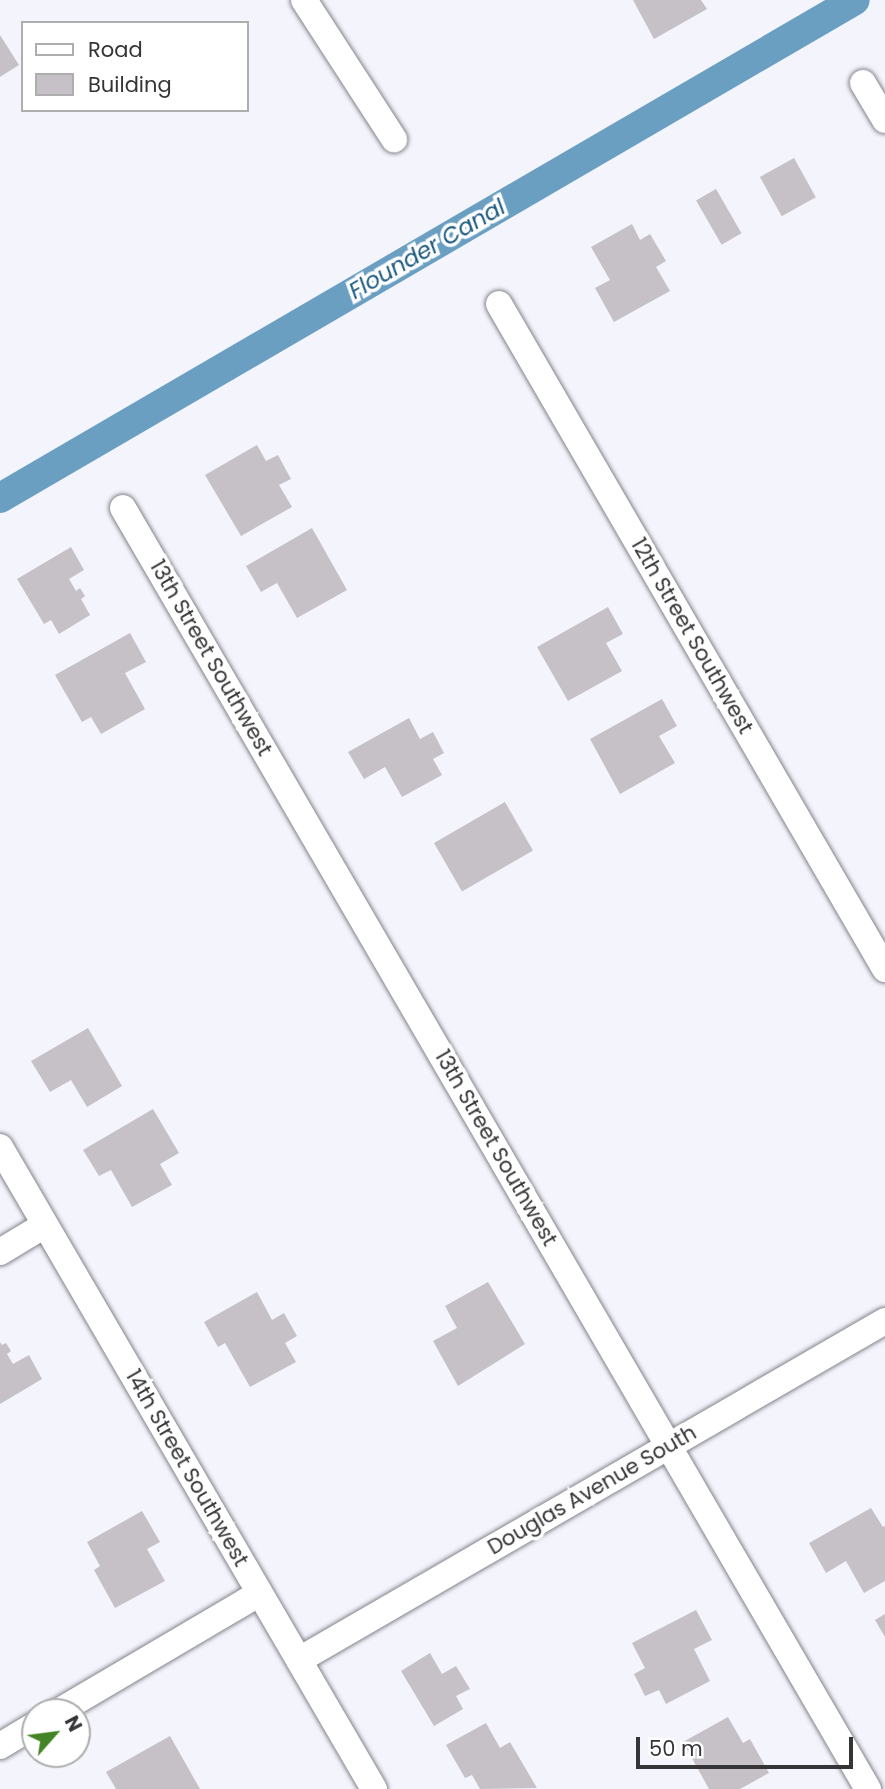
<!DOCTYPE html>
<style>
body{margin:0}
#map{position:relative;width:885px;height:1789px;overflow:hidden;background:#f3f4fc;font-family:Poppins,sans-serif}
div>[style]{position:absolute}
.canal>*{height:30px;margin:-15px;padding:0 15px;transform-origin:15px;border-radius:15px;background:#6a9fc2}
.building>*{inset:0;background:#c6c1c7;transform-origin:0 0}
.roads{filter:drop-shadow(0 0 2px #83848b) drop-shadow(0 0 2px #83848b)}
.minor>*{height:26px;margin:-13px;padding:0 13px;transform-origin:13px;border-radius:13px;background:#fff}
span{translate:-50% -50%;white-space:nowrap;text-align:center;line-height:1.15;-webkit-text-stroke:7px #fff;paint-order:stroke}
.street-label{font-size:21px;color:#353538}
.water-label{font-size:23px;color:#1d5b7f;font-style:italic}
.legend{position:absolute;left:21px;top:21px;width:228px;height:91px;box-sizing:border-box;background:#fff;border:2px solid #aeaeaf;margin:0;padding:9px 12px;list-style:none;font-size:21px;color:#353538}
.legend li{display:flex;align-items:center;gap:14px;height:35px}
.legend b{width:35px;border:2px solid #aeaeaf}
.north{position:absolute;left:21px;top:1698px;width:70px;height:70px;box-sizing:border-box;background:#fff;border:2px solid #aeaeaf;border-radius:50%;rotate:62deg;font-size:19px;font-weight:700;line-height:28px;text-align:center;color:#353538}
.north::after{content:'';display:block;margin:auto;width:24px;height:32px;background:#438526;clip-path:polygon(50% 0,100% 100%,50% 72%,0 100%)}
.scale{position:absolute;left:636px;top:1737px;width:217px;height:32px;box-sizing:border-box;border:4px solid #353538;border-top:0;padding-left:9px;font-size:21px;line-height:24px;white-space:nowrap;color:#353538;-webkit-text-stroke:5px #fff;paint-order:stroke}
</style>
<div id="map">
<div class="canal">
<div style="left:0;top:498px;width:989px;rotate:-30.22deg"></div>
</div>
<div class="building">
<div style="clip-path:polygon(633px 0,701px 0,707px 9px,654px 39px)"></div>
<div style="clip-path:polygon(0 35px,19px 65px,0 77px)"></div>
<div style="left:794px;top:158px;width:45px;height:39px;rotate:61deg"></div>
<div style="left:716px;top:189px;width:51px;height:23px;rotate:60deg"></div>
<div style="clip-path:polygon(632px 224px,640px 240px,650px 234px,666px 261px,656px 267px,670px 291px,614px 322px,595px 288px,610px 280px,591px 247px)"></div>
<div style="clip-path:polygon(257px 445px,266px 461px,278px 455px,291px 479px,279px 485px,292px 507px,241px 536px,205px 475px)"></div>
<div style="clip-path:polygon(312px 528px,347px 590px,297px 618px,277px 583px,261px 592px,246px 566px)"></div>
<div style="clip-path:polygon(71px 547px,84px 570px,69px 579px,76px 591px,80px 588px,85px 596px,81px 599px,90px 615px,59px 634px,51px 620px,44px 624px,17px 579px)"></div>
<div style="clip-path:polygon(608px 607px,623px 634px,606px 643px,622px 671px,568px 701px,537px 647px)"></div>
<div style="clip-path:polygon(130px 633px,146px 662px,125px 673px,145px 709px,101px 734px,91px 717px,82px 722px,55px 675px)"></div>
<div style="clip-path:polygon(662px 699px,677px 726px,659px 736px,675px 763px,620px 794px,590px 739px)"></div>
<div style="clip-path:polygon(409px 718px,420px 739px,433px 732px,444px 753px,433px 759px,442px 775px,402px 797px,385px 767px,364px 779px,348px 752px)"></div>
<div style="left:505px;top:802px;width:56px;height:82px;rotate:60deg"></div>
<div style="clip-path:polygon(88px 1028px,122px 1086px,87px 1107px,71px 1080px,50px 1092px,31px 1061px)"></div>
<div style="clip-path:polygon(153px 1109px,179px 1153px,160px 1164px,172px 1185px,132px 1207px,111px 1170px,99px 1176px,83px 1150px)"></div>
<div style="clip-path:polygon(488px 1282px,525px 1344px,458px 1386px,433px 1341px,457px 1328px,445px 1306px)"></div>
<div style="clip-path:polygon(257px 1292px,272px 1320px,284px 1313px,297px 1336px,285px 1343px,296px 1362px,250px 1387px,225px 1343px,218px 1347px,204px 1322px)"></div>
<div style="clip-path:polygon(0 1342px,2px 1345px,6px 1343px,11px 1351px,7px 1354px,13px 1364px,29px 1355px,42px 1379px,0 1404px)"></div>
<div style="clip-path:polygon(871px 1508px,883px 1527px,885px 1526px,885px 1581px,864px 1593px,846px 1561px,826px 1573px,809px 1543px)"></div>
<div style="clip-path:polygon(142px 1511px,160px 1542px,147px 1549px,165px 1581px,115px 1608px,94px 1570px,100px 1566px,87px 1542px)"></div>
<div style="clip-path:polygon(696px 1610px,712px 1640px,694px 1649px,710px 1681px,666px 1704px,659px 1690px,645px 1696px,634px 1674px,645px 1668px,632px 1643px)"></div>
<div style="clip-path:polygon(885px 1614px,885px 1637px,875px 1620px)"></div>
<div style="clip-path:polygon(430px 1653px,442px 1674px,456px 1666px,470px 1689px,456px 1696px,463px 1709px,434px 1726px,401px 1671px)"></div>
<div style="clip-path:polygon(728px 1717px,743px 1743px,750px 1739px,769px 1773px,740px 1789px,709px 1789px,683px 1742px)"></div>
<div style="clip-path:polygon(486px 1723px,500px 1748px,510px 1742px,537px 1788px,480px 1789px,472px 1775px,465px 1778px,446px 1745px)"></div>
<div style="clip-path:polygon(170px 1736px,200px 1789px,116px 1789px,106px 1772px)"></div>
</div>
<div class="roads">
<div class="minor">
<div style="left:304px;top:0;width:166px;rotate:57.1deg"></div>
<div style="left:863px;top:83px;width:43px;rotate:59.3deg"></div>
<div style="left:499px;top:304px;width:769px;rotate:59.87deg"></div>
<div style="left:123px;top:508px;width:1482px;rotate:59.82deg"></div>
<div style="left:0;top:1147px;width:743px;rotate:59.78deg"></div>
<div style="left:0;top:1252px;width:52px;rotate:-31deg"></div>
<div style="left:299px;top:1660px;width:677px;rotate:-30.05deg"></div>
<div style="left:58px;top:1712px;width:234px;rotate:-30.5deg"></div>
<div style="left:0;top:1746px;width:41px;rotate:-31deg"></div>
</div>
</div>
<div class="street-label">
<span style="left:692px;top:636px;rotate:60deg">12th Street Southwest</span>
<span style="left:211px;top:658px;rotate:60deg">13th Street Southwest</span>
<span style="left:496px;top:1148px;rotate:60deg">13th Street Southwest</span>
<span style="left:187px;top:1468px;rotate:60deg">14th Street Southwest</span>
<span style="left:592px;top:1490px;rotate:-30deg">Douglas Avenue South</span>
</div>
<div class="water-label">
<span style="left:427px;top:249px;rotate:-30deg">Flounder Canal</span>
</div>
<ul class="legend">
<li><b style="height:9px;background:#fff"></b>Road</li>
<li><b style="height:19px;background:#c6c1c7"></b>Building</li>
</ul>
<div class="north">N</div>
<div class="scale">50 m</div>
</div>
